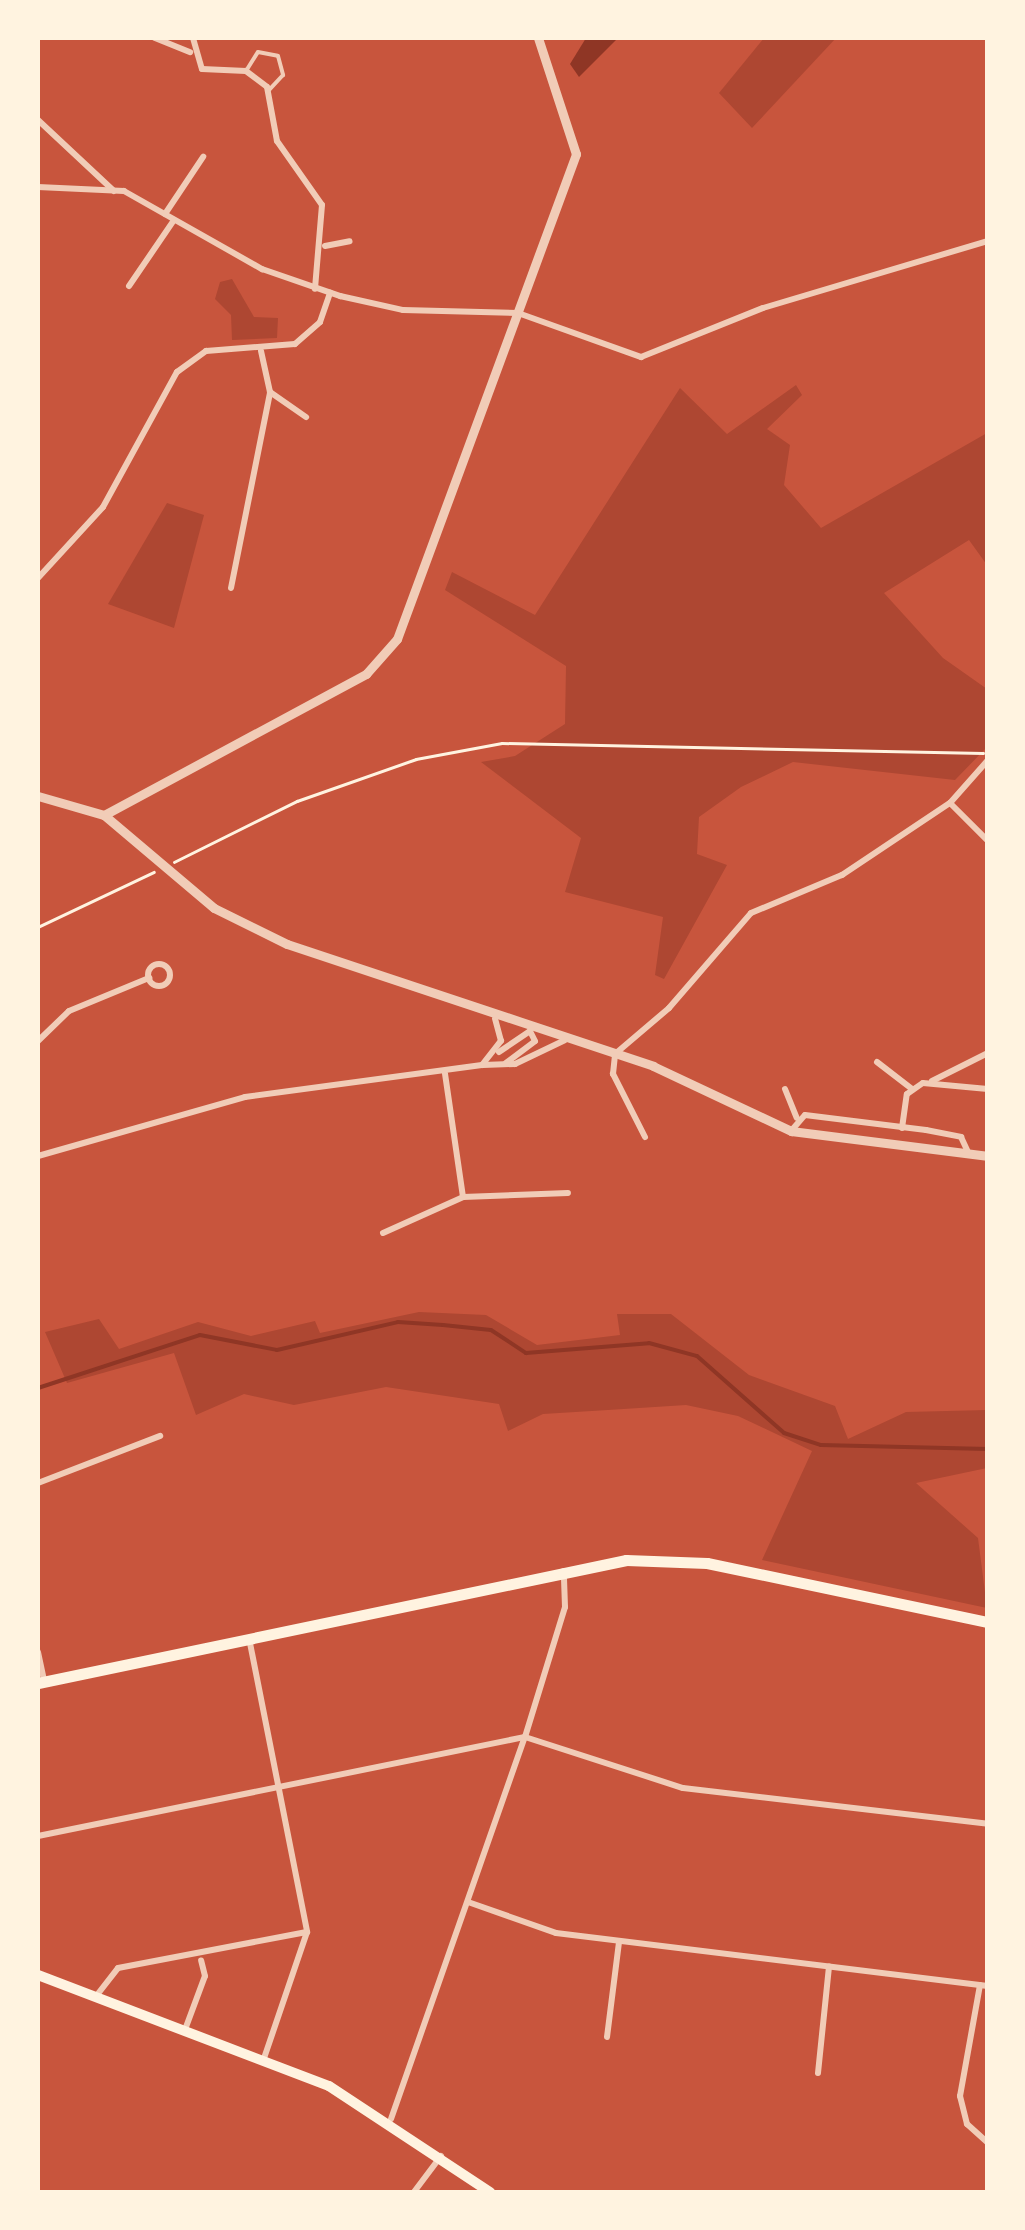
<!DOCTYPE html>
<style>
body{margin:0}
#map{position:relative;width:1025px;height:2230px;overflow:hidden;background:#c8553d;font-family:"Asap Condensed",sans-serif}
div>[style]{position:absolute}
.green>*{inset:0;background:#ae4732}
.water>*{inset:0;background:#8f3625}
.stream>*{height:4px;margin:-2px;padding:0 2px;transform-origin:2px;border-radius:2px;background:#8f3625}
.path>*{height:2.5px;margin:-1.25px;padding:0 1.25px;transform-origin:1.25px;border-radius:1.25px;background:#fff3e0}
.service>*{height:4px;margin:-2px;padding:0 2px;transform-origin:2px;border-radius:2px;background:#f1ccb7}
.minor>*{height:6px;margin:-3px;padding:0 3px;transform-origin:3px;border-radius:3px;background:#f1ccb7}
.minor>.ring{margin:-3px;padding:0;box-sizing:content-box;background:none;border:6px solid #f1ccb7;border-radius:50%}
.tertiary>*{height:9px;margin:-4.5px;padding:0 4.5px;transform-origin:4.5px;border-radius:4.5px;background:#f1ccb7}
.secondary>*{height:10px;margin:-5px;padding:0 5px;transform-origin:5px;border-radius:5px;background:#fff3e0}
.primary>*{height:11px;margin:-5.5px;padding:0 5.5px;transform-origin:5.5px;border-radius:5.5px;background:#fff3e0}
span{translate:-50% -50%;white-space:nowrap;text-align:center;line-height:1.15;-webkit-text-stroke:8px #fff3e0;paint-order:stroke}
.frame{position:absolute;inset:0;border:40px solid #fff3e0;pointer-events:none}
</style>
<div id="map">
<div class="green">
<div style="clip-path:polygon(764px 38px,836px 38px,752px 128px,719px 93px)"></div>
<div style="clip-path:polygon(232px 279px,254px 317px,278px 318px,277px 338px,232px 340px,231px 315px,215px 299px,220px 282px)"></div>
<div style="clip-path:polygon(796px 385px,802px 395px,767px 429px,790px 445px,784px 485px,821px 528px,987px 433px,987px 565px,969px 540px,884px 593px,943px 658px,987px 689px,987px 747px,955px 780px,793px 762px,741px 787px,699px 817px,697px 854px,727px 865px,664px 979px,655px 975px,663px 917px,565px 892px,581px 838px,481px 762px,515px 756px,565px 724px,566px 666px,445px 590px,452px 572px,535px 615px,680px 388px,727px 434px)"></div>
<div style="clip-path:polygon(167px 503px,204px 515px,174px 628px,108px 604px)"></div>
<div style="clip-path:polygon(419px 1312px,486px 1315px,537px 1345px,620px 1335px,617px 1314px,671px 1314px,749px 1375px,835px 1406px,848px 1439px,906px 1412px,987px 1410px,987px 1468px,916px 1483px,978px 1538px,987px 1608px,762px 1560px,812px 1451px,738px 1416px,686px 1405px,608px 1410px,543px 1414px,508px 1431px,499px 1404px,386px 1387px,294px 1405px,244px 1394px,196px 1415px,174px 1353px,67px 1383px,45px 1332px,99px 1319px,119px 1349px,198px 1322px,251px 1336px,315px 1321px,320px 1333px)"></div>
</div>
<div class="water">
<div style="clip-path:polygon(586px 38px,616px 40px,579px 77px,570px 64px)"></div>
</div>
<div class="stream">
<div style="left:38px;top:1388px;width:170px;rotate:-18.1deg"></div>
<div style="left:200px;top:1335px;width:78px;rotate:11deg"></div>
<div style="left:277px;top:1350px;width:124px;rotate:-13deg"></div>
<div style="left:398px;top:1322px;width:45px;rotate:3.8deg"></div>
<div style="left:443px;top:1325px;width:48px;rotate:5.9deg"></div>
<div style="left:491px;top:1330px;width:42px;rotate:33.3deg"></div>
<div style="left:526px;top:1353px;width:123px;rotate:-4.6deg"></div>
<div style="left:649px;top:1343px;width:50px;rotate:15.2deg"></div>
<div style="left:697px;top:1356px;width:116px;rotate:41.5deg"></div>
<div style="left:784px;top:1433px;width:39px;rotate:18deg"></div>
<div style="left:821px;top:1445px;width:167px;rotate:1.4deg"></div>
</div>
<div class="path">
<div style="left:174px;top:862px;width:137px;rotate:-26.4deg"></div>
<div style="left:297px;top:801px;width:126px;rotate:-19.4deg"></div>
<div style="left:416px;top:759px;width:87px;rotate:-10.5deg"></div>
<div style="left:502px;top:743px;width:481px;rotate:1.2deg"></div>
<div style="left:38px;top:927px;width:128px;rotate:-25.4deg"></div>
</div>
<div class="service">
<div style="left:246px;top:71px;width:22px;rotate:-58deg"></div>
<div style="left:258px;top:52px;width:20px;rotate:11deg"></div>
<div style="left:278px;top:56px;width:20px;rotate:75deg"></div>
<div style="left:283px;top:75px;width:23px;rotate:133deg"></div>
</div>
<div class="minor">
<div style="left:155px;top:38px;width:38px;rotate:22deg"></div>
<div style="left:193px;top:38px;width:32px;rotate:74deg"></div>
<div style="left:202px;top:69px;width:44px;rotate:2.6deg"></div>
<div style="left:246px;top:71px;width:26px;rotate:37deg"></div>
<div style="left:267px;top:87px;width:55px;rotate:79.5deg"></div>
<div style="left:277px;top:141px;width:78px;rotate:54.9deg"></div>
<div style="left:322px;top:205px;width:84px;rotate:94.8deg"></div>
<div style="left:38px;top:120px;width:104px;rotate:43.1deg"></div>
<div style="left:38px;top:187px;width:86px;rotate:2.7deg"></div>
<div style="left:124px;top:191px;width:159px;rotate:29.5deg"></div>
<div style="left:262px;top:269px;width:83px;rotate:19.1deg"></div>
<div style="left:340px;top:296px;width:65px;rotate:12.5deg"></div>
<div style="left:403px;top:310px;width:115px;rotate:1.5deg"></div>
<div style="left:518px;top:313px;width:131px;rotate:19.7deg"></div>
<div style="left:641px;top:357px;width:131px;rotate:-21.9deg"></div>
<div style="left:763px;top:308px;width:235px;rotate:-16.6deg"></div>
<div style="left:165px;top:214px;width:69px;rotate:-56.3deg"></div>
<div style="left:325px;top:246px;width:25px;rotate:-11deg"></div>
<div style="left:129px;top:286px;width:80px;rotate:-55.7deg"></div>
<div style="left:270px;top:392px;width:44px;rotate:34.8deg"></div>
<div style="left:38px;top:578px;width:96px;rotate:-47.5deg"></div>
<div style="left:103px;top:507px;width:154px;rotate:-61.3deg"></div>
<div style="left:177px;top:372px;width:36px;rotate:-36deg"></div>
<div style="left:206px;top:351px;width:89px;rotate:-4.5deg"></div>
<div style="left:295px;top:344px;width:33px;rotate:-41deg"></div>
<div style="left:320px;top:322px;width:31px;rotate:-71deg"></div>
<div style="left:231px;top:588px;width:200px;rotate:-78.7deg"></div>
<div style="left:270px;top:392px;width:42px;rotate:-102.4deg"></div>
<div style="left:950px;top:803px;width:57px;rotate:-48.5deg"></div>
<div class="ring" style="left:148px;top:964px;width:16px;height:16px"></div>
<div style="left:38px;top:1041px;width:43px;rotate:-44.1deg"></div>
<div style="left:69px;top:1011px;width:87px;rotate:-22.4deg"></div>
<div style="left:499px;top:1052px;width:37px;rotate:-34deg"></div>
<div style="left:877px;top:1062px;width:44px;rotate:37.6deg"></div>
<div style="left:506px;top:1063px;width:36px;rotate:-37deg"></div>
<div style="left:535px;top:1041px;width:11px;rotate:-117deg"></div>
<div style="left:483px;top:1065px;width:32px;rotate:-2deg"></div>
<div style="left:515px;top:1064px;width:55px;rotate:-25.6deg"></div>
<div style="left:932px;top:1081px;width:63px;rotate:-26.6deg"></div>
<div style="left:785px;top:1089px;width:31px;rotate:68deg"></div>
<div style="left:902px;top:1128px;width:34px;rotate:-82deg"></div>
<div style="left:907px;top:1094px;width:19px;rotate:-35deg"></div>
<div style="left:923px;top:1083px;width:65px;rotate:5.3deg"></div>
<div style="left:791px;top:1131px;width:21px;rotate:-49deg"></div>
<div style="left:805px;top:1115px;width:122px;rotate:7.1deg"></div>
<div style="left:926px;top:1130px;width:36px;rotate:11deg"></div>
<div style="left:961px;top:1137px;width:19px;rotate:65deg"></div>
<div style="left:645px;top:1137px;width:71px;rotate:-116.9deg"></div>
<div style="left:613px;top:1074px;width:20px;rotate:-84deg"></div>
<div style="left:615px;top:1054px;width:71px;rotate:-40.4deg"></div>
<div style="left:669px;top:1008px;width:125px;rotate:-49.2deg"></div>
<div style="left:751px;top:913px;width:99px;rotate:-22.7deg"></div>
<div style="left:842px;top:875px;width:130px;rotate:-33.7deg"></div>
<div style="left:950px;top:803px;width:54px;rotate:45deg"></div>
<div style="left:38px;top:1156px;width:215px;rotate:-15.9deg"></div>
<div style="left:245px;top:1097px;width:239px;rotate:-7.7deg"></div>
<div style="left:482px;top:1065px;width:31px;rotate:-52deg"></div>
<div style="left:501px;top:1041px;width:23px;rotate:-105deg"></div>
<div style="left:463px;top:1197px;width:105px;rotate:-2.2deg"></div>
<div style="left:383px;top:1233px;width:88px;rotate:-24.2deg"></div>
<div style="left:463px;top:1197px;width:125px;rotate:-98.3deg"></div>
<div style="left:38px;top:1483px;width:131px;rotate:-21.1deg"></div>
<div style="left:249px;top:1638px;width:300px;rotate:78.8deg"></div>
<div style="left:307px;top:1932px;width:133px;rotate:108.8deg"></div>
<div style="left:38px;top:1652px;width:30px;rotate:78deg"></div>
<div style="left:38px;top:1836px;width:497px;rotate:-11.5deg"></div>
<div style="left:525px;top:1737px;width:166px;rotate:17.9deg"></div>
<div style="left:683px;top:1788px;width:307px;rotate:6.7deg"></div>
<div style="left:468px;top:1902px;width:93px;rotate:19.4deg"></div>
<div style="left:556px;top:1933px;width:435px;rotate:7deg"></div>
<div style="left:980px;top:1985px;width:113px;rotate:100.2deg"></div>
<div style="left:960px;top:2096px;width:29px;rotate:76deg"></div>
<div style="left:967px;top:2124px;width:28px;rotate:42deg"></div>
<div style="left:97px;top:1995px;width:34px;rotate:-52deg"></div>
<div style="left:118px;top:1968px;width:192px;rotate:-10.8deg"></div>
<div style="left:186px;top:2027px;width:54px;rotate:-69.6deg"></div>
<div style="left:205px;top:1976px;width:16px;rotate:-104deg"></div>
<div style="left:607px;top:2037px;width:96px;rotate:-82.8deg"></div>
<div style="left:818px;top:2073px;width:107px;rotate:-84.1deg"></div>
<div style="left:391px;top:2119px;width:405px;rotate:-70.7deg"></div>
<div style="left:525px;top:1737px;width:136px;rotate:-72.9deg"></div>
<div style="left:565px;top:1607px;width:36px;rotate:-92deg"></div>
<div style="left:414px;top:2192px;width:45px;rotate:-53.1deg"></div>
</div>
<div class="tertiary">
<div style="left:38px;top:796px;width:69px;rotate:16.1deg"></div>
<div style="left:104px;top:815px;width:144px;rotate:40.2deg"></div>
<div style="left:214px;top:908px;width:81px;rotate:26.3deg"></div>
<div style="left:287px;top:944px;width:386px;rotate:18.4deg"></div>
<div style="left:653px;top:1066px;width:153px;rotate:25.2deg"></div>
<div style="left:791px;top:1131px;width:199px;rotate:7.2deg"></div>
<div style="left:104px;top:815px;width:298px;rotate:-28.3deg"></div>
<div style="left:366px;top:674px;width:47px;rotate:-48.5deg"></div>
<div style="left:397px;top:639px;width:517px;rotate:-69.74deg"></div>
<div style="left:576px;top:154px;width:122px;rotate:-108.1deg"></div>
</div>
<div class="secondary">
<div style="left:38px;top:1975px;width:311px;rotate:20.9deg"></div>
<div style="left:329px;top:2086px;width:193px;rotate:33.4deg"></div>
</div>
<div class="primary">
<div style="left:38px;top:1683px;width:601px;rotate:-11.81deg"></div>
<div style="left:626px;top:1560px;width:81px;rotate:2.1deg"></div>
<div style="left:707px;top:1563px;width:287px;rotate:11.9deg"></div>
</div>
<div class="frame"></div>
</div>
